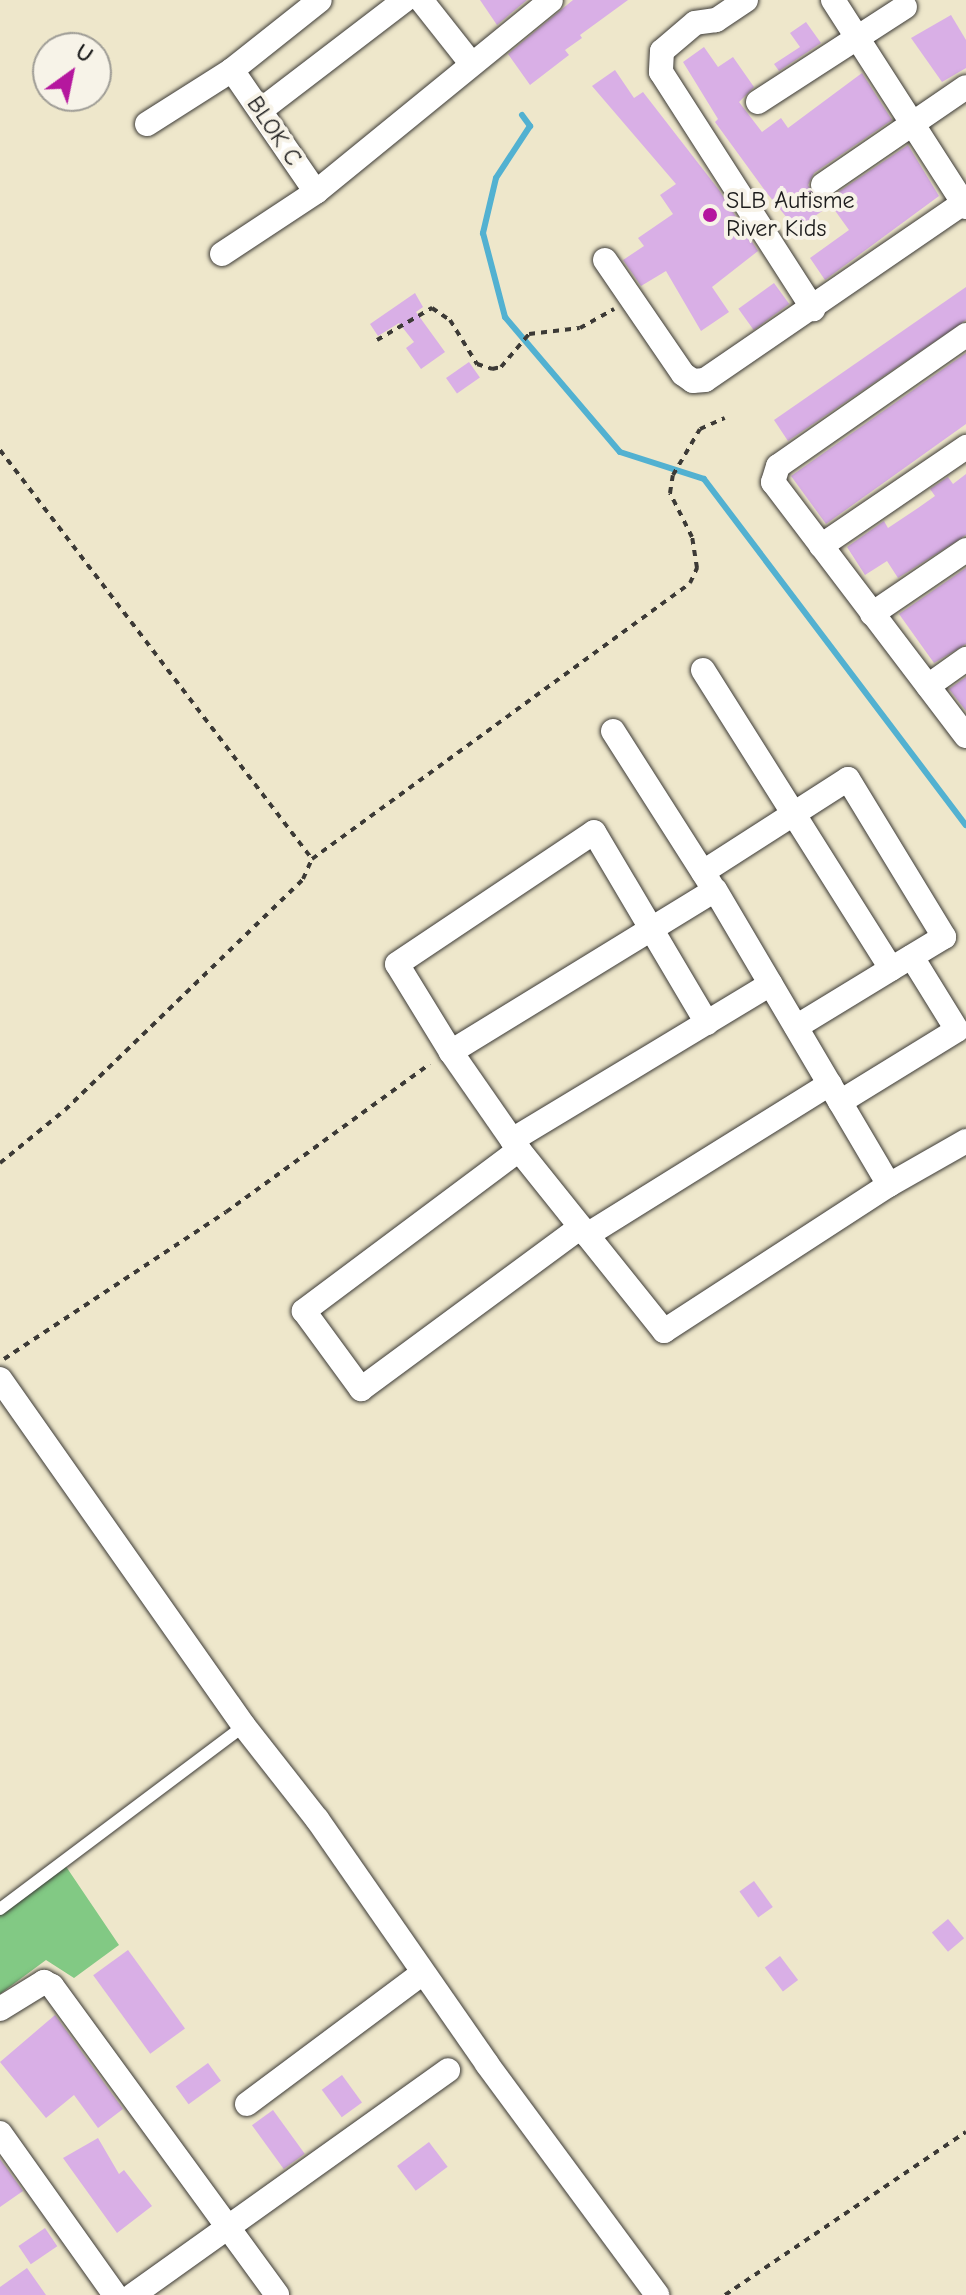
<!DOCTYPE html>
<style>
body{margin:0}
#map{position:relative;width:966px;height:2295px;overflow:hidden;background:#eee7cb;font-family:"Comic Neue",sans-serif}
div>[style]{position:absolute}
.green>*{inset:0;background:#82c984}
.stream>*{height:6px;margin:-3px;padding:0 3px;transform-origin:3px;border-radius:3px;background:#52b1d1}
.building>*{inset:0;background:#d9afe6;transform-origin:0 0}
.path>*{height:4px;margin-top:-2px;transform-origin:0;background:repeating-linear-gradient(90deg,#3c3a36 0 6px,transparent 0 12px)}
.roads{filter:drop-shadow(0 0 2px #3c3a36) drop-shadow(0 0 2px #3c3a36)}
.service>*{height:12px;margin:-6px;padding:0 6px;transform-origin:6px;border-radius:6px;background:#fff}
.minor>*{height:24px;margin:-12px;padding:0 12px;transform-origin:12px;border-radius:12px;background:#fff}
.dots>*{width:22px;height:22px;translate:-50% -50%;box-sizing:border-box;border:4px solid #f7f3e8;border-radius:50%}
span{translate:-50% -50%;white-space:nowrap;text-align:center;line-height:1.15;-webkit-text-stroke:8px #f7f3e8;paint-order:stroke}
.street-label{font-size:24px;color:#1c1c1c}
.poi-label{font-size:24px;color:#1c1c1c}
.left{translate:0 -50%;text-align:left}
.north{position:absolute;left:32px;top:32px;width:80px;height:80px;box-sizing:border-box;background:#f7f3e8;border:2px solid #9f9d96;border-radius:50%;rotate:33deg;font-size:22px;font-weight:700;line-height:32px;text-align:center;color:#1c1c1c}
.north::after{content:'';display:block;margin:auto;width:28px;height:36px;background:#b5179e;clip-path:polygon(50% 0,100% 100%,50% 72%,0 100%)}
</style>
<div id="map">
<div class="green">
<div style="clip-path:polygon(65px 1865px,119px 1945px,74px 1978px,46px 1960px,0 1994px,0 1915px)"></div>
</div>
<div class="stream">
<div style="left:522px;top:115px;width:14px;rotate:54deg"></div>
<div style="left:530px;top:126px;width:62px;rotate:123.2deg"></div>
<div style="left:496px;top:178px;width:57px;rotate:103.3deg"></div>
<div style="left:483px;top:233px;width:87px;rotate:75.3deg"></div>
<div style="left:505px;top:317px;width:177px;rotate:49.6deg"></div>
<div style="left:620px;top:452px;width:88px;rotate:17.8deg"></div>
<div style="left:704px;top:479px;width:434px;rotate:52.9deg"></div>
</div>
<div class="building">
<div style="clip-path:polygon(480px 0,527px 0,497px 25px)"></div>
<div style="clip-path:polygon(573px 0,628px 0,580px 35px,582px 38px,565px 50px,569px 55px,530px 85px,508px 54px)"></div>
<div style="clip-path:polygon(951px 15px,966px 40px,966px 68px,942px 82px,911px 38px)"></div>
<div style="clip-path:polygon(806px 22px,821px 43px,779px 71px,774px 64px,800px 47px,790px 33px)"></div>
<div style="clip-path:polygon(704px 47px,718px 67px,733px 57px,754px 87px,739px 102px,762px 132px,781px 118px,788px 128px,862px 73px,892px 120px,814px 173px,808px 185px,816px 198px,831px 197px,908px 145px,939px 196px,825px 280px,810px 258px,849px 230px,831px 205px,796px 229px,766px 192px,715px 122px,718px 119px,683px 62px)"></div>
<div style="clip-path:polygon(615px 70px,634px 98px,643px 92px,719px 190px,758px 251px,712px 287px,729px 312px,701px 331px,666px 271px,641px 286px,623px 260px,644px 246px,638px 238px,673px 214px,660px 195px,676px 184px,592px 86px)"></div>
<div style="left:774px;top:283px;width:26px;height:44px;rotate:54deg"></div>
<div style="clip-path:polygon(966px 287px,966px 320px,788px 441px,774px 420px)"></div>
<div style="clip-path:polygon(415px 293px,423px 307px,416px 312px,445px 352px,421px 369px,406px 348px,414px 342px,399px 323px,378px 336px,370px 324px)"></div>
<div style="clip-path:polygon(966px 353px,966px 424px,826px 524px,791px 476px)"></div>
<div style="left:469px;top:362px;width:19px;height:28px;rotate:55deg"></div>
<div style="clip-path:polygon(966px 474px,966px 535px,898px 578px,887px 561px,865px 575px,847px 547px,884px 521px,888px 528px,918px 508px,935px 496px,930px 489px,948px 477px,953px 484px)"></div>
<div style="clip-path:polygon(966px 568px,966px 644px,934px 663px,899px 614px)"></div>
<div style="clip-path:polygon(966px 677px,966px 711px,949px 689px)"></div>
<div style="left:754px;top:1881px;width:32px;height:18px;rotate:54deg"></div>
<div style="left:948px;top:1919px;width:25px;height:21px;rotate:50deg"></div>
<div style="left:128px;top:1950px;width:97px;height:43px;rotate:54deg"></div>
<div style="left:780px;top:1956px;width:30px;height:19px;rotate:53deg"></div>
<div style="clip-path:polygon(55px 2015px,123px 2109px,98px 2128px,74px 2095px,46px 2118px,0 2062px)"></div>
<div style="left:208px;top:2063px;width:22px;height:40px;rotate:54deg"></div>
<div style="left:342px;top:2075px;width:34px;height:25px;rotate:54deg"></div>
<div style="left:273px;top:2110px;width:54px;height:26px;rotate:54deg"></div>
<div style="clip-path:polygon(98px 2138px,119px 2174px,124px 2170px,152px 2206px,117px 2233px,63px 2158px)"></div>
<div style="left:429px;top:2142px;width:31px;height:40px;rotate:53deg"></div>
<div style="clip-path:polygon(0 2159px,23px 2191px,0 2207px)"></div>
<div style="left:45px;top:2228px;width:22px;height:32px;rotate:56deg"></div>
<div style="clip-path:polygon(27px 2268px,46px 2295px,0 2295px,0 2287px)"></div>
</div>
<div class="path">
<div style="left:377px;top:340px;width:64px;rotate:-30.2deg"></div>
<div style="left:432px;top:308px;width:22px;rotate:34deg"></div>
<div style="left:450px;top:320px;width:52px;rotate:58.5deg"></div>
<div style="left:477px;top:364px;width:16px;rotate:18deg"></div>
<div style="left:492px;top:369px;width:9px;rotate:-13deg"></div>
<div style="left:501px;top:367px;width:43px;rotate:-49.7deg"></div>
<div style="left:529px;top:334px;width:51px;rotate:-6.7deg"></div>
<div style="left:580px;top:328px;width:39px;rotate:-29deg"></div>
<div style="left:0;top:450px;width:514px;rotate:52.66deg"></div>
<div style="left:0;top:1163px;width:84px;rotate:-39.2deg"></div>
<div style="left:65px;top:1110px;width:332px;rotate:-44.1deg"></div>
<div style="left:303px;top:879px;width:22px;rotate:-66deg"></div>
<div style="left:312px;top:859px;width:468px;rotate:-36.1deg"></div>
<div style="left:690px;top:583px;width:17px;rotate:-65deg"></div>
<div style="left:697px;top:568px;width:31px;rotate:-99deg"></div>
<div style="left:692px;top:537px;width:49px;rotate:-116.6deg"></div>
<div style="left:670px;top:493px;width:18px;rotate:-81deg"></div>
<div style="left:673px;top:475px;width:53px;rotate:-59.6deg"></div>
<div style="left:700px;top:429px;width:27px;rotate:-24deg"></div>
<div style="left:4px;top:1359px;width:266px;rotate:-33.5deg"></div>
<div style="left:226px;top:1212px;width:252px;rotate:-36deg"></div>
<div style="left:725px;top:2295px;width:291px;rotate:-34.1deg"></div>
</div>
<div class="roads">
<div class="service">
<div style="left:0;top:1909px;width:305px;rotate:-36.9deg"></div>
</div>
<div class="minor">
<div style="left:421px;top:0;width:79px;rotate:51.7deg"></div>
<div style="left:746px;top:0;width:36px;rotate:146deg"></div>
<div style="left:716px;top:20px;width:21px;rotate:172deg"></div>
<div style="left:695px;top:23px;width:43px;rotate:139.7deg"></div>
<div style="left:662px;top:51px;width:21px;rotate:93deg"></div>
<div style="left:661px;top:72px;width:282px;rotate:57.3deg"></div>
<div style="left:833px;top:0;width:246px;rotate:57.3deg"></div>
<div style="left:232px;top:70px;width:148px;rotate:55.5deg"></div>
<div style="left:758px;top:102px;width:175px;rotate:-32.9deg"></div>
<div style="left:261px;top:110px;width:181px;rotate:-37.4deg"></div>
<div style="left:147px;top:124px;width:101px;rotate:-32.4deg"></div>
<div style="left:232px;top:70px;width:112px;rotate:-38.5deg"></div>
<div style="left:823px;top:185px;width:173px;rotate:-34.4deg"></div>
<div style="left:222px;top:254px;width:113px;rotate:-33.4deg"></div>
<div style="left:316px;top:192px;width:303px;rotate:-39.2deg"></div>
<div style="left:605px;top:260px;width:138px;rotate:55.6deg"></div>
<div style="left:683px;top:374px;width:12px;rotate:35deg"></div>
<div style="left:693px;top:381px;width:12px;rotate:-5deg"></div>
<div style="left:705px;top:380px;width:316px;rotate:-34.4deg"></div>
<div style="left:966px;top:335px;width:229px;rotate:145.1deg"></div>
<div style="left:778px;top:466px;width:17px;rotate:107deg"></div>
<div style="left:773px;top:482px;width:319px;rotate:52.8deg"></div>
<div style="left:821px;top:546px;width:176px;rotate:-34.3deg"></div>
<div style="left:872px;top:614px;width:114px;rotate:-34.2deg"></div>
<div style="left:703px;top:670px;width:353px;rotate:57.8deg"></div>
<div style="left:891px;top:969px;width:111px;rotate:148.6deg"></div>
<div style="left:928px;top:686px;width:47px;rotate:-35.4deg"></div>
<div style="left:613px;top:731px;width:183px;rotate:57.5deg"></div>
<div style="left:703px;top:872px;width:172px;rotate:-32.7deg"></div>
<div style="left:848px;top:779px;width:185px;rotate:58.7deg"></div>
<div style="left:944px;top:937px;width:62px;rotate:148.9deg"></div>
<div style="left:451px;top:1052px;width:103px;rotate:-121.5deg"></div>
<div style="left:397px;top:964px;width:237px;rotate:-33.8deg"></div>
<div style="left:594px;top:832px;width:222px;rotate:59.4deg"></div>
<div style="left:840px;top:1102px;width:137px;rotate:-31.6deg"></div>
<div style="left:957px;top:1030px;width:86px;rotate:-121.7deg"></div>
<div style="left:512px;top:1140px;width:302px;rotate:-31.1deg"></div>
<div style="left:519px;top:1150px;width:269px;rotate:143.2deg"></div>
<div style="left:304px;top:1311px;width:97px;rotate:53.8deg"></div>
<div style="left:361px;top:1389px;width:273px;rotate:-36.4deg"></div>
<div style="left:889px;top:1185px;width:342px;rotate:-120.5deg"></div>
<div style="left:715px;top:890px;width:310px;rotate:148.5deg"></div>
<div style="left:451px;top:1052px;width:119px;rotate:55.2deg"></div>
<div style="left:519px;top:1150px;width:232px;rotate:51.3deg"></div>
<div style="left:664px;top:1331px;width:268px;rotate:-33deg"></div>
<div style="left:889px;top:1185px;width:89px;rotate:-29.7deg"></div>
<div style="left:587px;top:1235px;width:286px;rotate:-31.9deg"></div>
<div style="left:0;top:1379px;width:424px;rotate:54.9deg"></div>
<div style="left:244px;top:1726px;width:118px;rotate:51.9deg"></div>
<div style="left:317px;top:1819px;width:298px;rotate:55.2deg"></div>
<div style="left:487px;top:2064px;width:287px;rotate:53.6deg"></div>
<div style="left:0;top:2009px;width:52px;rotate:-31.5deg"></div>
<div style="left:44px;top:1982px;width:9px;rotate:27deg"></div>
<div style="left:52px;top:1986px;width:382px;rotate:53.9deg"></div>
<div style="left:247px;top:2104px;width:219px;rotate:-36.7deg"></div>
<div style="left:0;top:2133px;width:199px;rotate:54.6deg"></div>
<div style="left:133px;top:2295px;width:387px;rotate:-35.5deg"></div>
</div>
</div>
<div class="dots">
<div style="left:710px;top:215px;background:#b5179e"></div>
</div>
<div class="street-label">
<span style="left:274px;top:131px;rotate:56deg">BLOK C</span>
</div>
<div class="poi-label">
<span class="left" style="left:726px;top:215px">SLB Autisme<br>River Kids</span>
</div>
<div class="north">U</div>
</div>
